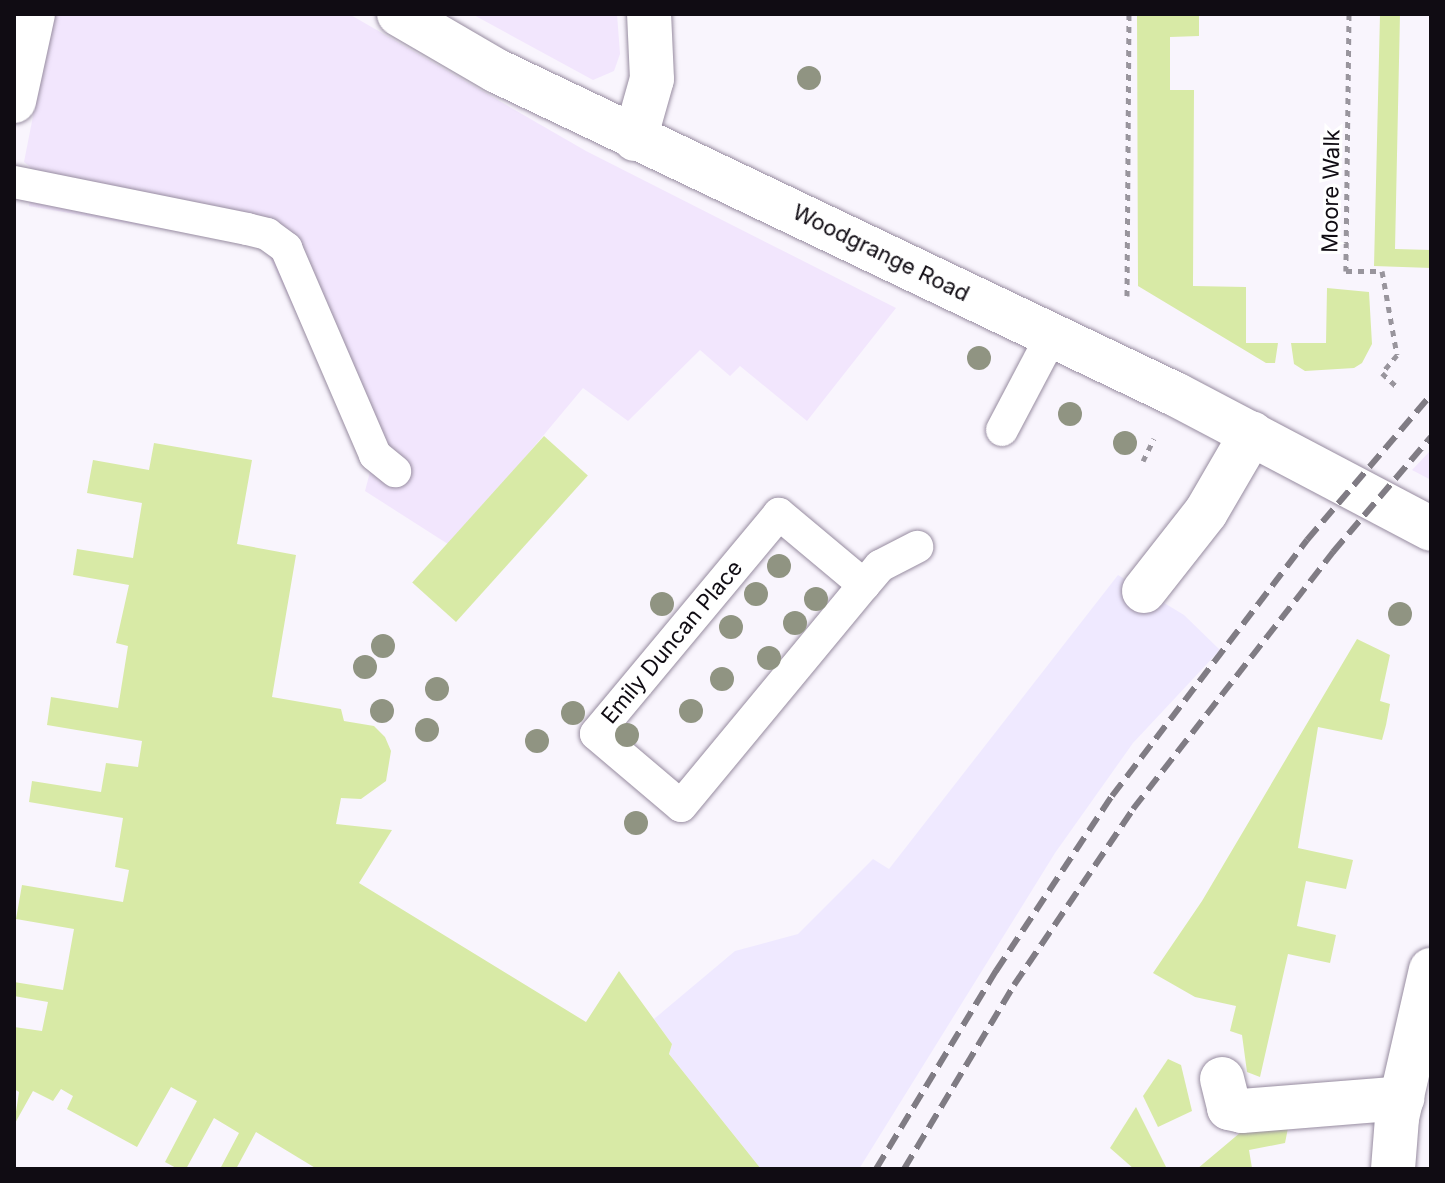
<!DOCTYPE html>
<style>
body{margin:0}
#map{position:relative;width:1445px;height:1183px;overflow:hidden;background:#f9f5fd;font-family:Inter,sans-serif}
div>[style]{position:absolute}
.built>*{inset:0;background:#f2e6fd}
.industrial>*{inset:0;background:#efe9ff}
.green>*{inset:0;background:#d8eaa6;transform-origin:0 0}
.path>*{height:5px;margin-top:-2.5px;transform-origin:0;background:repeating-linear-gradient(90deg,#99959d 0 6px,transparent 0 12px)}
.roads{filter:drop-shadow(0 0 2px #978ca0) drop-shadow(0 0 2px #978ca0)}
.lane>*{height:32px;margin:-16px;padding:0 16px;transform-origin:16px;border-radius:16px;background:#fff}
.street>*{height:44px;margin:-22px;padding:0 22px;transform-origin:22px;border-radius:22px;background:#fff}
.primary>*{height:44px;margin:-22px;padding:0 22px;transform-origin:22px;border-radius:22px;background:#fff}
.rail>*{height:6px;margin-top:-3px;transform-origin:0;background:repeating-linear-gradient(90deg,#807c84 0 16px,transparent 0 24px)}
.trees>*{width:24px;height:24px;margin:-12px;border-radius:50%;background:#909482}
span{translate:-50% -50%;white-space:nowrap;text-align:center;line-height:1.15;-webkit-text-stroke:6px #fff;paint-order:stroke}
.street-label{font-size:22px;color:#100c13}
.frame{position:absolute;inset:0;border:16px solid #100c13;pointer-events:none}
</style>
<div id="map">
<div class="built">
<div style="clip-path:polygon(53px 14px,349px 14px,586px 151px,896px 308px,807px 421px,740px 366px,730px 376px,700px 350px,628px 421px,583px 388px,451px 546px,365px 491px,370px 472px,265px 247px,29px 206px,34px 170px,24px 162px)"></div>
<div style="clip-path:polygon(472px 14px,617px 14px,620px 54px,614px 71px,593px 80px)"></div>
<div style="clip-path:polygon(1431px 450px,1431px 480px,1412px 470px)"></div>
</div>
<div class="industrial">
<div style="clip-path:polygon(1118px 575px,1184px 615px,1220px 650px,1133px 743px,1055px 853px,859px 1169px,761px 1169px,669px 1054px,672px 1044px,654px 1019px,735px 951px,798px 934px,873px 859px,889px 869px)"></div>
</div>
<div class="green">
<div style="clip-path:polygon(1137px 14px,1199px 14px,1199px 36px,1170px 37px,1170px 90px,1194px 90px,1193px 286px,1246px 287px,1246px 343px,1278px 343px,1275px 363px,1266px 363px,1138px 286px)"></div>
<div style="clip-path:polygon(1380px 14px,1400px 14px,1395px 249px,1431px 250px,1431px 268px,1374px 266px)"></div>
<div style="clip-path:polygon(1327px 288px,1369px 292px,1372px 344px,1362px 363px,1354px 368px,1305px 371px,1294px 364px,1291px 343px,1326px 343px)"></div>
<div style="left:544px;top:436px;width:59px;height:197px;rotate:42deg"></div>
<div style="clip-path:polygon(154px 443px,252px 460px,237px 544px,296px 555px,272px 697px,341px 709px,344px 721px,374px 726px,385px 737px,391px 751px,386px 781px,361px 799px,341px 798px,336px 824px,392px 830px,359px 883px,586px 1022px,619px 971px,672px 1044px,669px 1054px,761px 1169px,317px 1169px,256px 1132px,236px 1169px,220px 1169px,239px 1133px,214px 1118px,186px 1169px,178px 1169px,165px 1162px,197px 1101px,171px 1087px,137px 1147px,67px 1109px,73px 1096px,61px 1089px,53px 1101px,33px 1091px,14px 1125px,19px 1092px,14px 1089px,14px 1027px,42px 1031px,48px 1002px,14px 996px,14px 982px,63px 990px,74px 929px,16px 919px,22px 885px,123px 902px,129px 870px,115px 867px,123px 818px,29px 802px,32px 781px,101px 792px,106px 763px,138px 767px,142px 741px,47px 725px,51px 697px,118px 708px,128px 646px,116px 643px,129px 585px,73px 575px,77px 549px,133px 558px,142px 503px,87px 493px,90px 476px,93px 460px,149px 470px)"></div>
<div style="clip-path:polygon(1357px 639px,1390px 655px,1380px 701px,1390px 704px,1386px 725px,1382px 740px,1318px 727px,1298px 848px,1353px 860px,1346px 889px,1306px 881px,1297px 926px,1336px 935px,1330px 963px,1288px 954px,1260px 1077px,1247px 1072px,1242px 1035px,1230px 1031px,1236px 1006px,1195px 997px,1153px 973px,1202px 901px)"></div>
<div style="clip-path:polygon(1168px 1059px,1181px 1065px,1192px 1111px,1158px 1127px,1143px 1096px)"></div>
<div style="clip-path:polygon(1136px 1107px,1167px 1169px,1134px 1169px,1110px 1148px)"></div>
<div style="clip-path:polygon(1288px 1128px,1285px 1143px,1249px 1150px,1252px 1168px,1197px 1169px,1241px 1132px)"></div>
</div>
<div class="path">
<div style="left:1349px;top:14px;width:257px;rotate:90.7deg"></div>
<div style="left:1346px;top:271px;width:36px"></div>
<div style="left:1382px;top:271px;width:85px;rotate:79.9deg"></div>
<div style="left:1397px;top:355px;width:23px;rotate:130deg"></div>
<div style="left:1382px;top:373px;width:21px;rotate:43deg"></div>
<div style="left:1127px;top:296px;width:282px;rotate:-89.6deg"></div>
<div style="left:1143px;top:461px;width:25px;rotate:-64deg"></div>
</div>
<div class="roads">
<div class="lane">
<div style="left:14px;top:182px;width:238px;rotate:11.4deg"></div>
<div style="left:247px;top:229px;width:21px;rotate:14deg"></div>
<div style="left:267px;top:234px;width:24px;rotate:36deg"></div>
<div style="left:286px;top:248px;width:225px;rotate:66.7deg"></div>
<div style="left:375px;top:455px;width:26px;rotate:39deg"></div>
<div style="left:1002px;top:430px;width:107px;rotate:-62.2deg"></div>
<div style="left:864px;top:585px;width:111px;rotate:-140.1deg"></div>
<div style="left:779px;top:514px;width:286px;rotate:129.8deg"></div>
<div style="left:596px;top:734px;width:111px;rotate:40.3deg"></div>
<div style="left:681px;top:806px;width:287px;rotate:-50.4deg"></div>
<div style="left:864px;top:585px;width:25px;rotate:-50deg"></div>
<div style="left:880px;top:566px;width:42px;rotate:-27.2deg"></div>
</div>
<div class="street">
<div style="left:14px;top:101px;width:89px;rotate:-77.7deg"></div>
<div style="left:635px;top:139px;width:62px;rotate:-74.2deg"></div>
<div style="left:652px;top:79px;width:65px;rotate:-92.6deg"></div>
<div style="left:1144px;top:591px;width:100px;rotate:-51.9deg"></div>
<div style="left:1206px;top:512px;width:91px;rotate:-59.8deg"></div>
<div style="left:1222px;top:1079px;width:30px;rotate:76deg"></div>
<div style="left:1229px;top:1108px;width:13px;rotate:13deg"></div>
<div style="left:1242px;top:1111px;width:161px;rotate:-4.6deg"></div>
<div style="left:1393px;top:1169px;width:51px;rotate:-85.5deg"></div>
<div style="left:1397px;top:1118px;width:152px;rotate:-77.1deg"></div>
</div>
<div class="primary">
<div style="left:399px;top:14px;width:113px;rotate:30.2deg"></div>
<div style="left:497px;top:71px;width:753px;rotate:25.48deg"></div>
<div style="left:1177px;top:395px;width:287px;rotate:27.8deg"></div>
</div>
</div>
<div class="rail">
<div style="left:876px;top:1169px;width:232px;rotate:-58.8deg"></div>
<div style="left:996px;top:971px;width:210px;rotate:-56.5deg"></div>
<div style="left:1112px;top:796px;width:322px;rotate:-52.7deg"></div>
<div style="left:1307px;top:540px;width:191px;rotate:-49.5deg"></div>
<div style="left:904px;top:1169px;width:214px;rotate:-59.1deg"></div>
<div style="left:1014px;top:985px;width:212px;rotate:-55.9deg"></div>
<div style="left:1133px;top:809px;width:326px;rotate:-52.1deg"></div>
<div style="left:1333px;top:552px;width:151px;rotate:-49.6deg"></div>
</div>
<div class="trees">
<div style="left:809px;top:78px"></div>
<div style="left:979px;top:358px"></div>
<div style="left:1070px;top:414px"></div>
<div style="left:1125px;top:443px"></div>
<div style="left:779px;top:566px"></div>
<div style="left:756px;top:594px"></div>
<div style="left:816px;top:599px"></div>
<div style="left:662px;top:604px"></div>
<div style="left:1400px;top:614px"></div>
<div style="left:795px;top:623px"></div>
<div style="left:731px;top:627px"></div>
<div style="left:383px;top:646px"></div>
<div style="left:769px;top:658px"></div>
<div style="left:365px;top:667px"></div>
<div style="left:722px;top:679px"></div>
<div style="left:437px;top:689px"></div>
<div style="left:382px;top:711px"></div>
<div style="left:691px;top:711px"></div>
<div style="left:573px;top:713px"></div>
<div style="left:427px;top:730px"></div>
<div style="left:627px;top:735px"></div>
<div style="left:537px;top:741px"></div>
<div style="left:636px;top:823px"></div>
</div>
<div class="street-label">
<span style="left:1331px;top:191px;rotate:-89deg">Moore Walk</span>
<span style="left:881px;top:253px;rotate:26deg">Woodgrange Road</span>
<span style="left:672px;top:642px;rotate:-50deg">Emily Duncan Place</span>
</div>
<div class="frame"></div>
</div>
